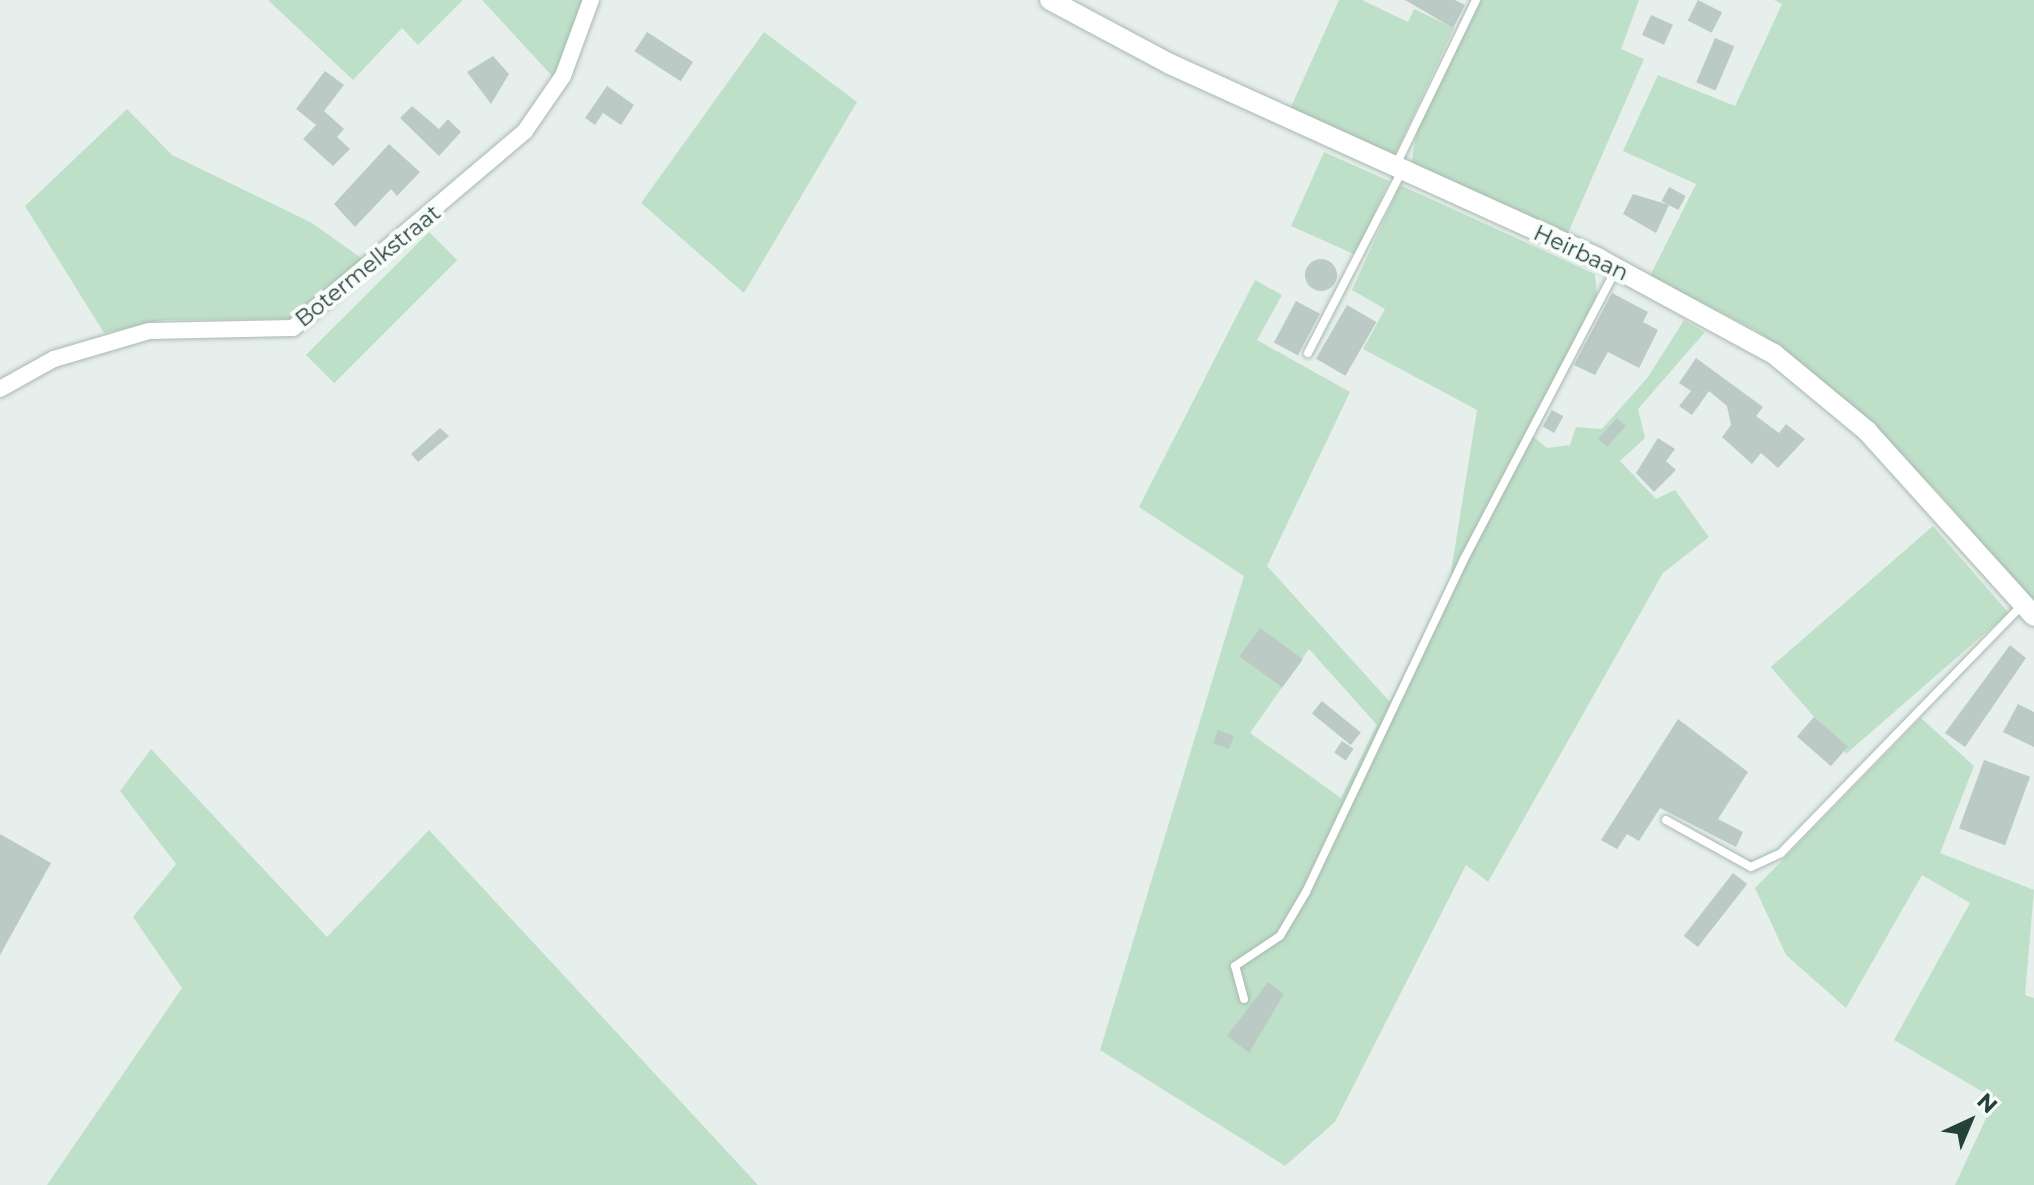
<!DOCTYPE html>
<style>
body{margin:0}
#map{position:relative;width:2034px;height:1185px;overflow:hidden;background:#e6efeb;font-family:Montserrat,sans-serif}
div>[style]{position:absolute}
.green>*{inset:0;background:#bfe0c8;transform-origin:0 0}
.building>*{inset:0;background:#bbcac4;transform-origin:0 0}
.round{border-radius:50%}
.roads{filter:drop-shadow(0 0 2px #a8b8b2) drop-shadow(0 0 2px #a8b8b2)}
.service>*{height:8px;margin:-4px;padding:0 4px;transform-origin:4px;border-radius:4px;background:#fff}
.minor>*{height:16px;margin:-8px;padding:0 8px;transform-origin:8px;border-radius:8px;background:#fff}
.tertiary>*{height:20px;margin:-10px;padding:0 10px;transform-origin:10px;border-radius:10px;background:#fff}
span{translate:-50% -50%;white-space:nowrap;text-align:center;line-height:1.15;-webkit-text-stroke:8px #f7fbf9;paint-order:stroke}
.street-label{font-size:22px;color:#24423a}
.north{position:absolute;left:1930px;top:1081px;width:80px;height:80px;-webkit-text-stroke:6px #f7fbf9;paint-order:stroke;rotate:44deg;font-size:22px;font-weight:700;line-height:32px;text-align:center;color:#24423a}
.north::after{content:'';display:block;margin:auto;width:28px;height:36px;background:#24423a;clip-path:polygon(50% 0,100% 100%,50% 72%,0 100%)}
</style>
<div id="map">
<div class="green">
<div style="clip-path:polygon(268px 0,463px 0,418px 45px,402px 28px,353px 80px)"></div>
<div style="clip-path:polygon(482px 0,587px 0,554px 78px)"></div>
<div style="clip-path:polygon(1339px 0,1362px 0,1408px 22px,1414px 9px,1454px 28px,1393px 159px,1290px 109px)"></div>
<div style="clip-path:polygon(1481px 0,1639px 0,1621px 49px,1644px 59px,1568px 233px,1411px 166px,1417px 129px)"></div>
<div style="clip-path:polygon(1774px 0,2034px 0,2034px 605px,1941px 495px,1819px 379px,1759px 332px,1650px 276px,1696px 184px,1623px 151px,1658px 75px,1735px 106px,1782px 4px)"></div>
<div style="clip-path:polygon(764px 32px,857px 102px,744px 293px,641px 203px)"></div>
<div style="clip-path:polygon(127px 109px,172px 155px,312px 223px,368px 263px,291px 319px,165px 320px,104px 333px,25px 206px)"></div>
<div style="left:1324px;top:152px;width:71px;height:81px;rotate:24deg"></div>
<div style="clip-path:polygon(evenodd,1400px 185px,1595px 274px,1597px 296px,1530px 434px,1547px 448px,1570px 445px,1576px 427px,1602px 429px,1648px 377px,1684px 320px,1705px 332px,1638px 409px,1645px 438px,1620px 461px,1656px 499px,1675px 490px,1709px 537px,1663px 573px,1488px 882px,1466px 865px,1335px 1122px,1285px 1166px,1100px 1050px,1244px 576px,1139px 507px,1255px 280px,1282px 295px,1257px 340px,1350px 392px,1267px 566px,1390px 702px,1450px 578px,1477px 410px,1363px 349px,1385px 309px,1352px 290px,1400px 185px,1309px 649px,1377px 725px,1341px 798px,1250px 733px,1309px 649px)"></div>
<div style="left:429px;top:232px;width:40px;height:174px;rotate:45deg"></div>
<div style="left:1933px;top:526px;width:115px;height:215px;rotate:49deg"></div>
<div style="clip-path:polygon(1921px 718px,1974px 766px,1940px 853px,2034px 890px,2025px 995px,2034px 998px,2034px 1185px,1955px 1185px,1995px 1099px,1894px 1040px,1970px 903px,1922px 875px,1846px 1008px,1786px 955px,1755px 888px)"></div>
<div style="clip-path:polygon(151px 749px,327px 937px,429px 830px,758px 1185px,47px 1185px,182px 988px,133px 917px,176px 864px,120px 791px)"></div>
</div>
<div class="building">
<div style="clip-path:polygon(1405px 0,1455px 0,1465px 5px,1453px 28px)"></div>
<div style="left:1698px;top:0;width:27px;height:23px;rotate:27deg"></div>
<div style="left:1651px;top:15px;width:24px;height:22px;rotate:24deg"></div>
<div style="left:647px;top:32px;width:55px;height:23px;rotate:33deg"></div>
<div style="left:1715px;top:38px;width:21px;height:48px;rotate:23deg"></div>
<div style="clip-path:polygon(493px 56px,509px 74px,491px 104px,467px 72px)"></div>
<div style="clip-path:polygon(325px 71px,344px 85px,324px 111px,344px 129px,337px 137px,350px 149px,333px 166px,303px 139px,316px 125px,296px 109px)"></div>
<div style="clip-path:polygon(607px 86px,634px 105px,621px 125px,603px 113px,595px 125px,585px 118px)"></div>
<div style="clip-path:polygon(412px 106px,439px 129px,448px 119px,461px 132px,439px 156px,400px 118px)"></div>
<div style="clip-path:polygon(389px 144px,420px 172px,397px 196px,391px 189px,355px 227px,334px 204px)"></div>
<div style="left:1669px;top:187px;width:19px;height:16px;rotate:28deg"></div>
<div style="clip-path:polygon(1633px 194px,1669px 205px,1656px 233px,1623px 214px)"></div>
<div class="round" style="left:1305px;top:259px;width:32px;height:32px"></div>
<div style="clip-path:polygon(1612px 293px,1648px 312px,1643px 322px,1658px 330px,1639px 368px,1608px 352px,1595px 375px,1574px 365px)"></div>
<div style="left:1296px;top:301px;width:27px;height:47px;rotate:28deg"></div>
<div style="left:1347px;top:305px;width:34px;height:62px;rotate:30deg"></div>
<div style="clip-path:polygon(1696px 358px,1763px 407px,1756px 416px,1779px 433px,1786px 424px,1805px 439px,1778px 468px,1761px 453px,1752px 464px,1722px 437px,1731px 425px,1727px 406px,1709px 391px,1692px 415px,1679px 406px,1691px 391px,1679px 383px)"></div>
<div style="left:1552px;top:410px;width:13px;height:19px;rotate:29deg"></div>
<div style="left:1617px;top:418px;width:12px;height:28px;rotate:42deg"></div>
<div style="clip-path:polygon(440px 428px,449px 436px,418px 462px,411px 454px)"></div>
<div style="clip-path:polygon(1658px 438px,1675px 449px,1666px 461px,1676px 470px,1654px 492px,1636px 473px)"></div>
<div style="left:1260px;top:628px;width:53px;height:35px;rotate:36deg"></div>
<div style="clip-path:polygon(2010px 645px,2026px 658px,1965px 747px,1945px 733px)"></div>
<div style="left:1322px;top:701px;width:50px;height:16px;rotate:39deg"></div>
<div style="clip-path:polygon(2018px 704px,2034px 712px,2034px 747px,2003px 732px)"></div>
<div style="left:1814px;top:717px;width:45px;height:26px;rotate:41deg"></div>
<div style="clip-path:polygon(1678px 719px,1748px 772px,1718px 819px,1743px 832px,1736px 847px,1660px 808px,1639px 841px,1627px 834px,1617px 849px,1601px 840px)"></div>
<div style="left:1218px;top:730px;width:17px;height:14px;rotate:21deg"></div>
<div style="left:1342px;top:741px;width:14px;height:14px;rotate:34deg"></div>
<div style="left:1984px;top:760px;width:49px;height:73px;rotate:20deg"></div>
<div style="clip-path:polygon(0 834px,51px 863px,0 955px)"></div>
<div style="left:1733px;top:873px;width:18px;height:80px;rotate:38deg"></div>
<div style="clip-path:polygon(1268px 982px,1284px 994px,1249px 1053px,1227px 1036px)"></div>
</div>
<div class="roads">
<div class="service">
<div style="left:1396px;top:165px;width:183px;rotate:-64.1deg"></div>
<div style="left:1308px;top:353px;width:205px;rotate:-62.7deg"></div>
<div style="left:1666px;top:820px;width:97px;rotate:28.9deg"></div>
<div style="left:1751px;top:867px;width:33px;rotate:-25deg"></div>
<div style="left:1781px;top:853px;width:344px;rotate:-45.8deg"></div>
<div style="left:1244px;top:999px;width:34px;rotate:-105deg"></div>
<div style="left:1235px;top:966px;width:54px;rotate:-33.7deg"></div>
<div style="left:1280px;top:936px;width:51px;rotate:-59.4deg"></div>
<div style="left:1306px;top:892px;width:369px;rotate:-64.6deg"></div>
<div style="left:1464px;top:559px;width:327px;rotate:-62.3deg"></div>
</div>
<div class="minor">
<div style="left:0;top:389px;width:62px;rotate:-29.1deg"></div>
<div style="left:54px;top:359px;width:99px;rotate:-16.4deg"></div>
<div style="left:149px;top:331px;width:144px;rotate:-1.2deg"></div>
<div style="left:293px;top:328px;width:304px;rotate:-40.3deg"></div>
<div style="left:525px;top:131px;width:67px;rotate:-55.4deg"></div>
<div style="left:563px;top:76px;width:81px;rotate:-69.8deg"></div>
</div>
<div class="tertiary">
<div style="left:1050px;top:0;width:136px;rotate:28.1deg"></div>
<div style="left:1170px;top:64px;width:471px;rotate:24.4deg"></div>
<div style="left:1599px;top:259px;width:199px;rotate:28.5deg"></div>
<div style="left:1774px;top:354px;width:121px;rotate:39.6deg"></div>
<div style="left:1867px;top:431px;width:249px;rotate:47.9deg"></div>
</div>
</div>
<div class="street-label">
<span style="left:1581px;top:253px;rotate:25deg">Heirbaan</span>
<span style="left:368px;top:266px;rotate:-39deg">Botermelkstraat</span>
</div>
<div class="north">N</div>
</div>
